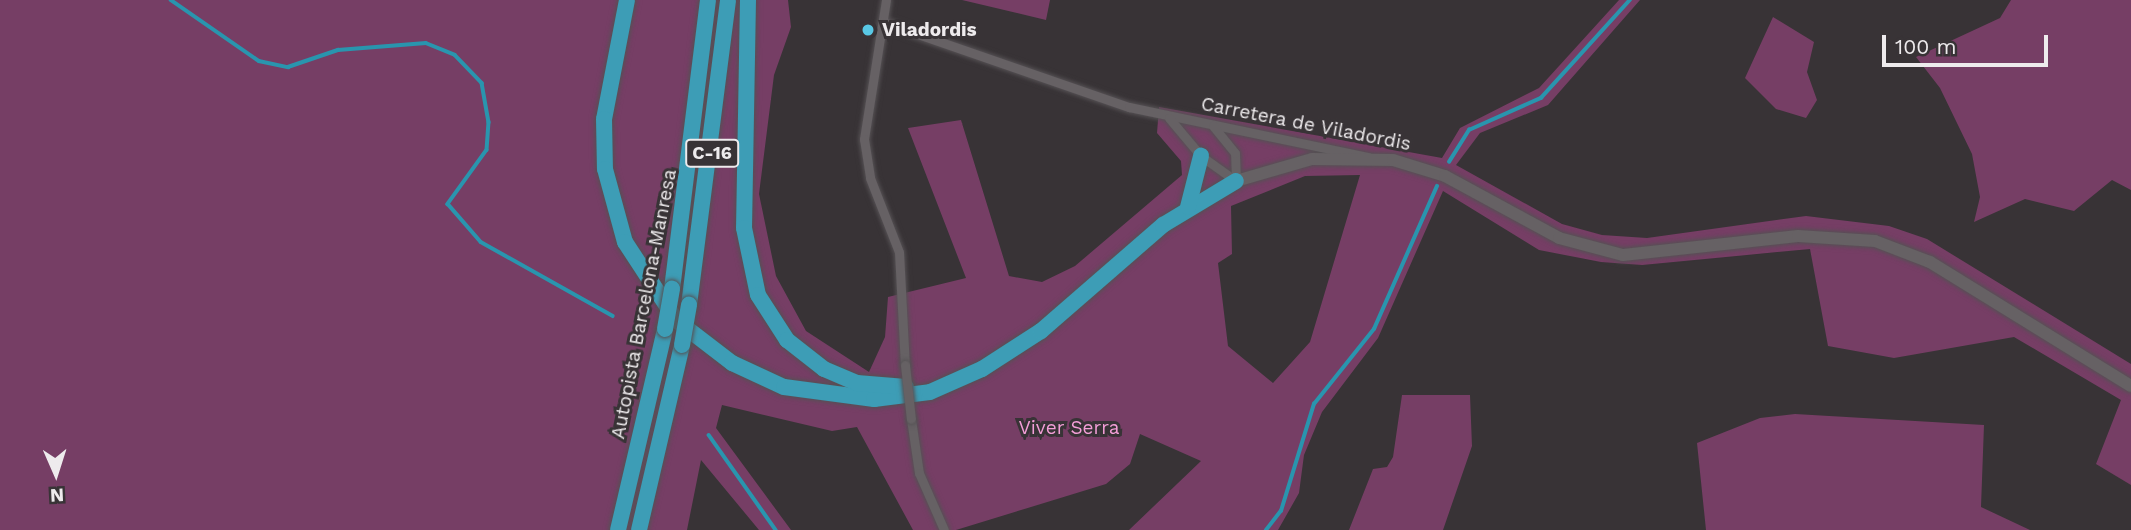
<!DOCTYPE html>
<style>
body{margin:0}
#map{position:relative;width:2131px;height:530px;overflow:hidden;background:#383336;font-family:"Work Sans",sans-serif}
div>[style]{position:absolute}
.green>*{inset:0;background:#763e65}
.stream>*{height:3.5px;margin:-1.75px;padding:0 1.75px;transform-origin:1.75px;border-radius:1.75px;background:#2995ae}
.roads{filter:drop-shadow(0 0 2px #555154) drop-shadow(0 0 2px #555154)}
.street>*{height:9px;margin:-4.5px;padding:0 4.5px;transform-origin:4.5px;border-radius:4.5px;background:#666164}
.secondary>*{height:12px;margin:-6px;padding:0 6px;transform-origin:6px;border-radius:6px;background:#666164}
.highway>*{height:16px;margin:-8px;padding:0 8px;transform-origin:8px;border-radius:8px;background:#3d9db6}
.bridges{filter:drop-shadow(0 0 2px #555154) drop-shadow(0 0 2px #555154)}
.street-bridge>*{height:9px;margin:-4.5px;padding:0 4.5px;transform-origin:4.5px;border-radius:4.5px;background:#666164}
.highway-bridge>*{height:16px;margin:-8px;padding:0 8px;transform-origin:8px;border-radius:8px;background:#3d9db6}
.dots>*{width:19px;height:19px;translate:-50% -50%;box-sizing:border-box;border:4px solid #383336;border-radius:50%}
span{translate:-50% -50%;white-space:nowrap;text-align:center;line-height:1.15;-webkit-text-stroke:6px #383336;paint-order:stroke}
.shield-label span{padding:2px 5px;background:#383336;border:2px solid;border-radius:5px;-webkit-text-stroke-width:0}
.shield-label{font-size:18px;color:#eeebed;font-weight:700}
.poi-label{font-size:19px;color:#eeebed;font-weight:700}
.left{translate:0 -50%;text-align:left}
.street-label{font-size:19px;color:#eeebed}
.park-label{font-size:19px;color:#f49ed8}
.north{position:absolute;left:21px;top:439px;width:70px;height:70px;-webkit-text-stroke:5px #383336;paint-order:stroke;rotate:177deg;font-size:19px;font-weight:700;line-height:28px;text-align:center;color:#eeebed}
.north::after{content:'';display:block;margin:auto;width:24px;height:32px;background:#eeebed;clip-path:polygon(50% 0,100% 100%,50% 72%,0 100%)}
.scale{position:absolute;left:1882px;top:35px;width:166px;height:32px;box-sizing:border-box;border:4px solid #eeebed;border-top:0;padding-left:9px;font-size:21px;line-height:24px;white-space:nowrap;color:#eeebed;-webkit-text-stroke:5px #383336;paint-order:stroke}
</style>
<div id="map">
<div class="green">
<div style="clip-path:polygon(evenodd,0 0,788px 0,791px 27px,774px 75px,759px 194px,776px 276px,806px 331px,869px 372px,885px 337px,888px 297px,966px 278px,908px 128px,961px 120px,1009px 276px,1042px 282px,1075px 266px,1182px 175px,1181px 161px,1157px 133px,1159px 107px,1442px 158px,1460px 128px,1539px 88px,1619px 0,1640px 0,1548px 105px,1480px 133px,1456px 165px,1562px 224px,1602px 235px,1647px 238px,1806px 216px,1889px 226px,1927px 239px,2131px 364px,2131px 485px,2096px 464px,2121px 400px,2014px 337px,1894px 358px,1828px 346px,1810px 249px,1642px 265px,1601px 262px,1539px 250px,1443px 191px,1378px 338px,1322px 412px,1304px 455px,1299px 493px,1278px 530px,1129px 530px,1201px 461px,1140px 434px,1130px 464px,1106px 484px,956px 530px,913px 530px,857px 427px,832px 431px,722px 405px,716px 428px,791px 530px,759px 530px,701px 460px,687px 530px,0 530px,0 0,1360px 175px,1310px 342px,1273px 383px,1228px 346px,1218px 263px,1232px 254px,1231px 206px,1305px 176px,1360px 175px)"></div>
<div style="clip-path:polygon(962px 0,1050px 0,1046px 20px)"></div>
<div style="clip-path:polygon(2011px 0,2131px 0,2131px 190px,2112px 180px,2074px 211px,2025px 199px,1974px 222px,1980px 197px,1972px 154px,1940px 88px,1916px 57px,2000px 18px)"></div>
<div style="clip-path:polygon(1773px 17px,1814px 42px,1807px 72px,1817px 100px,1806px 118px,1776px 109px,1745px 78px)"></div>
<div style="clip-path:polygon(1402px 395px,1470px 395px,1472px 446px,1443px 530px,1349px 530px,1373px 469px,1387px 467px,1393px 457px)"></div>
<div style="clip-path:polygon(1795px 414px,1984px 425px,1981px 507px,2030px 530px,1706px 530px,1697px 443px,1760px 418px)"></div>
</div>
<div class="stream">
<div style="left:171px;top:0;width:107px;rotate:34.7deg"></div>
<div style="left:259px;top:61px;width:30px;rotate:12deg"></div>
<div style="left:288px;top:67px;width:53px;rotate:-18.8deg"></div>
<div style="left:338px;top:50px;width:88px;rotate:-4.5deg"></div>
<div style="left:426px;top:43px;width:31px;rotate:22deg"></div>
<div style="left:455px;top:55px;width:39px;rotate:46deg"></div>
<div style="left:482px;top:83px;width:40px;rotate:80deg"></div>
<div style="left:489px;top:122px;width:28px;rotate:94deg"></div>
<div style="left:487px;top:150px;width:67px;rotate:125.8deg"></div>
<div style="left:448px;top:204px;width:50px;rotate:49deg"></div>
<div style="left:481px;top:242px;width:151px;rotate:29.3deg"></div>
<div style="left:1449px;top:162px;width:38px;rotate:-58deg"></div>
<div style="left:1469px;top:130px;width:79px;rotate:-24deg"></div>
<div style="left:1541px;top:98px;width:132px;rotate:-47.8deg"></div>
<div style="left:709px;top:435px;width:116px;rotate:54.8deg"></div>
<div style="left:1266px;top:530px;width:24px;rotate:-52deg"></div>
<div style="left:1281px;top:511px;width:112px;rotate:-72.9deg"></div>
<div style="left:1314px;top:404px;width:96px;rotate:-51.3deg"></div>
<div style="left:1374px;top:329px;width:156px;rotate:-66.2deg"></div>
</div>
<div class="roads">
<div class="street">
<div style="left:886px;top:0;width:141px;rotate:99deg"></div>
<div style="left:864px;top:139px;width:39px;rotate:81deg"></div>
<div style="left:870px;top:178px;width:79px;rotate:68.6deg"></div>
<div style="left:899px;top:252px;width:113px;rotate:87deg"></div>
<div style="left:883px;top:22px;width:260px;rotate:19.1deg"></div>
<div style="left:1129px;top:107px;width:245px;rotate:11.8deg"></div>
<div style="left:1169px;top:118px;width:50px;rotate:49.9deg"></div>
<div style="left:1201px;top:156px;width:43px;rotate:35.5deg"></div>
<div style="left:1236px;top:181px;width:28px;rotate:-92deg"></div>
<div style="left:1235px;top:153px;width:35px;rotate:-129deg"></div>
<div style="left:911px;top:419px;width:55px;rotate:81.6deg"></div>
<div style="left:919px;top:473px;width:62px;rotate:66.3deg"></div>
</div>
<div class="secondary">
<div style="left:1236px;top:181px;width:79px;rotate:-16.1deg"></div>
<div style="left:1312px;top:159px;width:81px;rotate:0.7deg"></div>
<div style="left:1393px;top:160px;width:54px;rotate:17.1deg"></div>
<div style="left:1445px;top:176px;width:130px;rotate:28.5deg"></div>
<div style="left:1559px;top:238px;width:66px;rotate:14.9deg"></div>
<div style="left:1623px;top:255px;width:176px;rotate:-6.2deg"></div>
<div style="left:1798px;top:236px;width:77px;rotate:3.7deg"></div>
<div style="left:1875px;top:241px;width:59px;rotate:20.9deg"></div>
<div style="left:1930px;top:262px;width:236px;rotate:31.7deg"></div>
</div>
<div class="highway">
<div style="left:627px;top:0;width:121px;rotate:100.9deg"></div>
<div style="left:604px;top:119px;width:50px;rotate:88.9deg"></div>
<div style="left:605px;top:169px;width:76px;rotate:74.7deg"></div>
<div style="left:625px;top:242px;width:93px;rotate:56.8deg"></div>
<div style="left:676px;top:320px;width:71px;rotate:37.5deg"></div>
<div style="left:732px;top:363px;width:57px;rotate:24.8deg"></div>
<div style="left:784px;top:387px;width:91px;rotate:7.6deg"></div>
<div style="left:874px;top:399px;width:56px;rotate:-7.1deg"></div>
<div style="left:930px;top:392px;width:57px;rotate:-23.9deg"></div>
<div style="left:982px;top:369px;width:70px;rotate:-32.8deg"></div>
<div style="left:1041px;top:331px;width:162px;rotate:-41deg"></div>
<div style="left:1163px;top:225px;width:85px;rotate:-31.1deg"></div>
<div style="left:748px;top:0;width:228px;rotate:91deg"></div>
<div style="left:744px;top:228px;width:68px;rotate:78.2deg"></div>
<div style="left:758px;top:295px;width:54px;rotate:57.2deg"></div>
<div style="left:787px;top:340px;width:47px;rotate:38.1deg"></div>
<div style="left:824px;top:369px;width:36px;rotate:23deg"></div>
<div style="left:857px;top:383px;width:49px;rotate:4.7deg"></div>
<div style="left:1188px;top:207px;width:53px;rotate:-75.7deg"></div>
<div style="left:672px;top:289px;width:291px;rotate:-82.9deg"></div>
<div style="left:689px;top:305px;width:307px;rotate:-82.7deg"></div>
<div style="left:618px;top:530px;width:206px;rotate:-76.8deg"></div>
<div style="left:639px;top:530px;width:190px;rotate:-76.9deg"></div>
</div>
</div>
<div class="bridges">
<div class="street-bridge">
<div style="left:905px;top:365px;width:54px;rotate:83.7deg"></div>
</div>
<div class="highway-bridge">
<div style="left:665px;top:329px;width:41px;rotate:-80.1deg"></div>
<div style="left:682px;top:345px;width:41px;rotate:-80.1deg"></div>
</div>
</div>
<div class="dots">
<div style="left:868px;top:30px;background:#59c8e5"></div>
</div>
<div class="shield-label">
<span style="left:712px;top:153px">C-16</span>
</div>
<div class="poi-label">
<span class="left" style="left:882px;top:30px">Viladordis</span>
</div>
<div class="street-label">
<span style="left:1306px;top:124px;rotate:11deg">Carretera de Viladordis</span>
<span style="left:644px;top:304px;rotate:-79deg">Autopista Barcelona-Manresa</span>
</div>
<div class="park-label">
<span style="left:1069px;top:428px">Viver Serra</span>
</div>
<div class="north">N</div>
<div class="scale">100 m</div>
</div>
